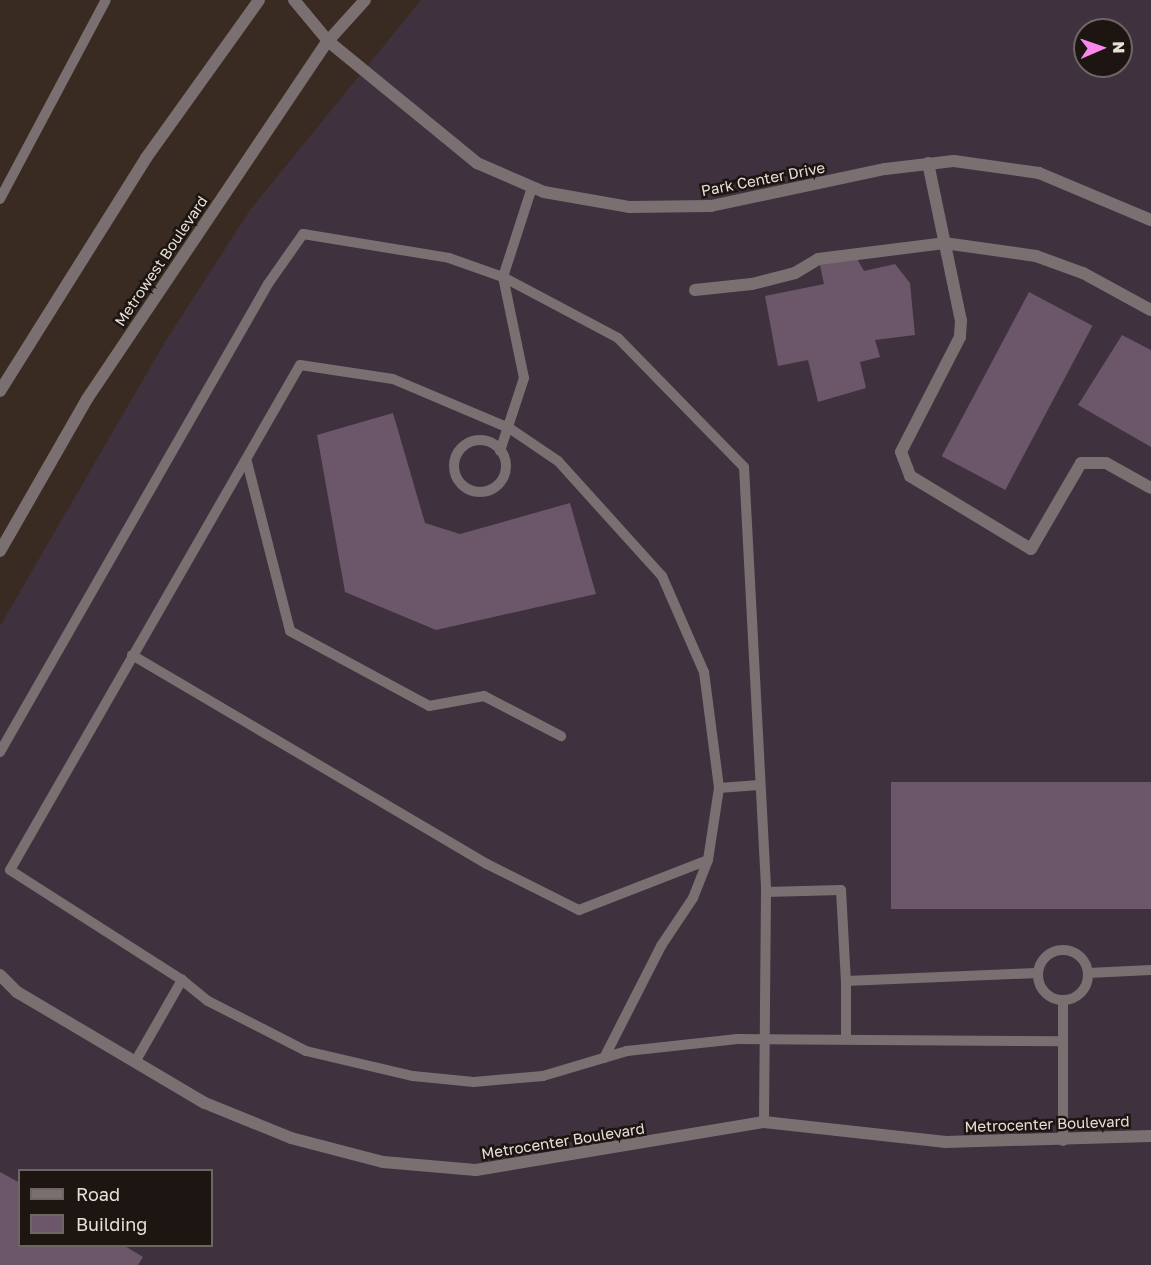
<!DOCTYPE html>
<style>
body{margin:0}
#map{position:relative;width:1151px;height:1265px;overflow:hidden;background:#392b21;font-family:"Golos Text",sans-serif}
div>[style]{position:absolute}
.commercial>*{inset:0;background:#3f313d}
.building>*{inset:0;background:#6c566a;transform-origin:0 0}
.service>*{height:10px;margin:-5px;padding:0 5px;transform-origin:5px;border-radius:5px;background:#7a7071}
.service>.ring{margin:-5px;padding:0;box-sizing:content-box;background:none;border:10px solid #7a7071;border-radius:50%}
.minor>*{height:12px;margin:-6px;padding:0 6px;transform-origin:6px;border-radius:6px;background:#7a7071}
.tertiary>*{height:12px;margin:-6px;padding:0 6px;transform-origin:6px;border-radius:6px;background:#7a7071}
span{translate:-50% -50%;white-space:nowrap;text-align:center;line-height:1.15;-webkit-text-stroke:5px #1c1511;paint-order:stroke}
.street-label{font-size:15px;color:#e8dfd8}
.legend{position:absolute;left:18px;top:1169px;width:195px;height:78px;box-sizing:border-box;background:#1c1511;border:2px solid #6e6661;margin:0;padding:8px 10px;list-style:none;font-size:18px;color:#e8dfd8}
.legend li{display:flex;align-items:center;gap:12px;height:30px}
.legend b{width:30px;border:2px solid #6e6661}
.north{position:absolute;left:1073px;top:18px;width:60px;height:60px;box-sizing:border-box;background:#1c1511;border:2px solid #6e6661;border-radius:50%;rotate:88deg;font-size:16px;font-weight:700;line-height:24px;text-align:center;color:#e8dfd8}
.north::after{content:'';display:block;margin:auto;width:21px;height:27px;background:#f888eb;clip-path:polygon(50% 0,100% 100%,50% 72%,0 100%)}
</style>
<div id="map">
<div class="commercial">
<div style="clip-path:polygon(evenodd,421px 0,1151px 0,1151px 1265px,0 1265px,0 626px,165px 342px,250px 210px,421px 0,1085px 30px,1121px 30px,1121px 66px,1085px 66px,1085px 30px,421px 0,20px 1170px,212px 1170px,212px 1246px,20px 1246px,20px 1170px)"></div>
</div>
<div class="building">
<div style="clip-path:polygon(856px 257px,864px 271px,895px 264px,910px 283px,915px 335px,875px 340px,880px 357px,860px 362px,866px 388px,818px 402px,808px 360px,778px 366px,765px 296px,824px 284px,819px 261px)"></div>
<div style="left:1029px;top:292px;width:72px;height:186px;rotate:28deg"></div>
<div style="clip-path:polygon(1122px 335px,1151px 350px,1151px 447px,1078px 405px)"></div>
<div style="clip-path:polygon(393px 413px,425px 523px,460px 534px,570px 503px,596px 594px,436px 630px,345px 592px,317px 435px)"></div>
<div style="left:1151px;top:782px;width:127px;height:260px;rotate:90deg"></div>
<div style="clip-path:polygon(0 1172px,20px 1183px,20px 1246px,125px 1246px,143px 1257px,138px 1265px,0 1265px)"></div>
</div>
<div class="service">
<div style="left:0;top:199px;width:225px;rotate:-62deg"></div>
<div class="ring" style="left:454px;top:440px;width:42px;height:42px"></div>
<div style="left:500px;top:451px;width:77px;rotate:-71.8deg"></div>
<div style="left:524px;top:378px;width:103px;rotate:-101.7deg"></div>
<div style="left:503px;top:277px;width:95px;rotate:-72.1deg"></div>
<div style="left:247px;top:462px;width:174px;rotate:75.7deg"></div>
<div style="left:290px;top:631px;width:158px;rotate:28.3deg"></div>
<div style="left:429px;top:706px;width:56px;rotate:-10.3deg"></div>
<div style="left:484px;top:696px;width:87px;rotate:27.5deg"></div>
<div style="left:132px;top:655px;width:412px;rotate:30.5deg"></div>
<div style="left:487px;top:864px;width:103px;rotate:26.6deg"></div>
<div style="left:579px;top:910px;width:138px;rotate:-21.2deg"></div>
<div style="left:0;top:752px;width:539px;rotate:-60.2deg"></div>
<div style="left:268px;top:284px;width:61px;rotate:-55deg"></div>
<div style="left:303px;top:234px;width:148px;rotate:9.3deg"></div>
<div style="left:449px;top:258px;width:57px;rotate:19.4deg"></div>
<div style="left:503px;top:277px;width:130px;rotate:27.9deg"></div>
<div style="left:618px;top:338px;width:180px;rotate:45.7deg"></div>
<div style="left:744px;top:467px;width:426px;rotate:87deg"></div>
<div style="left:766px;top:892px;width:230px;rotate:90.5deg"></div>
<div style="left:766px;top:892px;width:75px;rotate:-1.5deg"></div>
<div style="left:841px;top:890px;width:91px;rotate:86.9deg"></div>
<div style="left:846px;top:981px;width:192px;rotate:-2.4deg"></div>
<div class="ring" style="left:1038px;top:950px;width:40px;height:40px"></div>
<div style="left:1088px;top:973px;width:63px;rotate:-2.7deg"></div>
<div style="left:182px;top:980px;width:33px;rotate:39deg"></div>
<div style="left:208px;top:1001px;width:110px;rotate:27deg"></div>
<div style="left:306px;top:1051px;width:110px;rotate:13.2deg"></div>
<div style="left:413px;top:1076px;width:61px;rotate:5.6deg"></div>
<div style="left:474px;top:1082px;width:69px;rotate:-5deg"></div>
<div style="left:543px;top:1076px;width:88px;rotate:-16.6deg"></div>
<div style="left:627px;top:1051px;width:111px;rotate:-6.2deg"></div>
<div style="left:737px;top:1039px;width:325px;rotate:0.4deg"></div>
<div style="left:1063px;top:1000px;width:141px;rotate:90deg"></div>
<div style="left:846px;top:1039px;width:58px;rotate:-90deg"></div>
<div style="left:604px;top:1058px;width:126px;rotate:-63deg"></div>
<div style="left:661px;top:946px;width:58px;rotate:-56.3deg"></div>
<div style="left:693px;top:898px;width:41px;rotate:-68.5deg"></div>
<div style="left:708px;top:860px;width:73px;rotate:-81.3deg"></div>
<div style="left:719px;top:788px;width:40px;rotate:-4.3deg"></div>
<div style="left:135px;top:1062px;width:95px;rotate:-60.2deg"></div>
<div style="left:182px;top:980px;width:204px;rotate:-147.4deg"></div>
<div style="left:10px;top:870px;width:582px;rotate:-60.13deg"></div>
<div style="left:300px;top:365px;width:94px;rotate:8.6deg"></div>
<div style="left:393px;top:379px;width:126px;rotate:22.9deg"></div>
<div style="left:509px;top:428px;width:59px;rotate:34deg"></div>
<div style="left:558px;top:461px;width:155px;rotate:47.9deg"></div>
<div style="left:662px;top:576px;width:105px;rotate:66.4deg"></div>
<div style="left:704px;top:672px;width:117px;rotate:82.6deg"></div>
</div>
<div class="minor">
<div style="left:294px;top:0;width:53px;rotate:50.3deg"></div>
<div style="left:328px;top:41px;width:193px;rotate:39.3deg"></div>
<div style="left:477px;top:163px;width:73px;rotate:23.4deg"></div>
<div style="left:544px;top:192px;width:86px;rotate:10deg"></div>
<div style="left:629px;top:207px;width:82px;rotate:-0.7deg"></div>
<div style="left:711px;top:206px;width:178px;rotate:-12deg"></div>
<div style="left:885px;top:169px;width:69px;rotate:-6.6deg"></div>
<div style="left:954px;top:161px;width:86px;rotate:8deg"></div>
<div style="left:1039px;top:173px;width:121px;rotate:22.8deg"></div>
<div style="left:928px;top:163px;width:161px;rotate:78.2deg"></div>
<div style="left:961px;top:321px;width:16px;rotate:94deg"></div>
<div style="left:960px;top:337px;width:129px;rotate:117.2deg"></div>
<div style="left:901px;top:452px;width:26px;rotate:69deg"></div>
<div style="left:910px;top:476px;width:141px;rotate:31.1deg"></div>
<div style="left:1031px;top:549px;width:99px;rotate:-59.8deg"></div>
<div style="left:1081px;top:463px;width:25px"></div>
<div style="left:1106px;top:463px;width:51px;rotate:29.1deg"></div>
<div style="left:695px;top:290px;width:57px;rotate:-6deg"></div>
<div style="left:752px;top:284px;width:44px;rotate:-14.3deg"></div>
<div style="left:795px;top:273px;width:27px;rotate:-31deg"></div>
<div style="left:818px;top:259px;width:127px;rotate:-7.2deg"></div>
<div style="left:944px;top:243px;width:93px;rotate:8deg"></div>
<div style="left:1036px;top:256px;width:50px;rotate:19.9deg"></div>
<div style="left:1083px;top:273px;width:77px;rotate:28.6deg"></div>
</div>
<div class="tertiary">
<div style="left:0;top:391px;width:275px;rotate:-57.9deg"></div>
<div style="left:146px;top:158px;width:194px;rotate:-54.4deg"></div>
<div style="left:0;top:551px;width:175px;rotate:-60.2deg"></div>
<div style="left:87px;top:399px;width:432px;rotate:-56.1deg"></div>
<div style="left:328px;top:41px;width:55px;rotate:-47.9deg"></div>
<div style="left:0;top:975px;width:24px;rotate:45deg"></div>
<div style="left:17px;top:992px;width:218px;rotate:30.6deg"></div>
<div style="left:205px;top:1103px;width:93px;rotate:22.1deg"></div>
<div style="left:291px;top:1138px;width:95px;rotate:14.6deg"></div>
<div style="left:383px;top:1162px;width:93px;rotate:4.9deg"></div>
<div style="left:476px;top:1170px;width:292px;rotate:-9.5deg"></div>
<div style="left:764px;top:1122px;width:183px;rotate:6.3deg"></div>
<div style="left:946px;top:1142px;width:205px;rotate:-1.7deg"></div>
</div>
<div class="street-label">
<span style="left:763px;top:179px;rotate:-11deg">Park Center Drive</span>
<span style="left:161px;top:261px;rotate:-56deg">Metrowest Boulevard</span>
<span style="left:1047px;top:1124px;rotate:-2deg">Metrocenter Boulevard</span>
<span style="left:563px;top:1141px;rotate:-9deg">Metrocenter Boulevard</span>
</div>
<ul class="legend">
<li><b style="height:8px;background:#7a7071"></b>Road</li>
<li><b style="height:16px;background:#6c566a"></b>Building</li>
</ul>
<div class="north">N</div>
</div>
